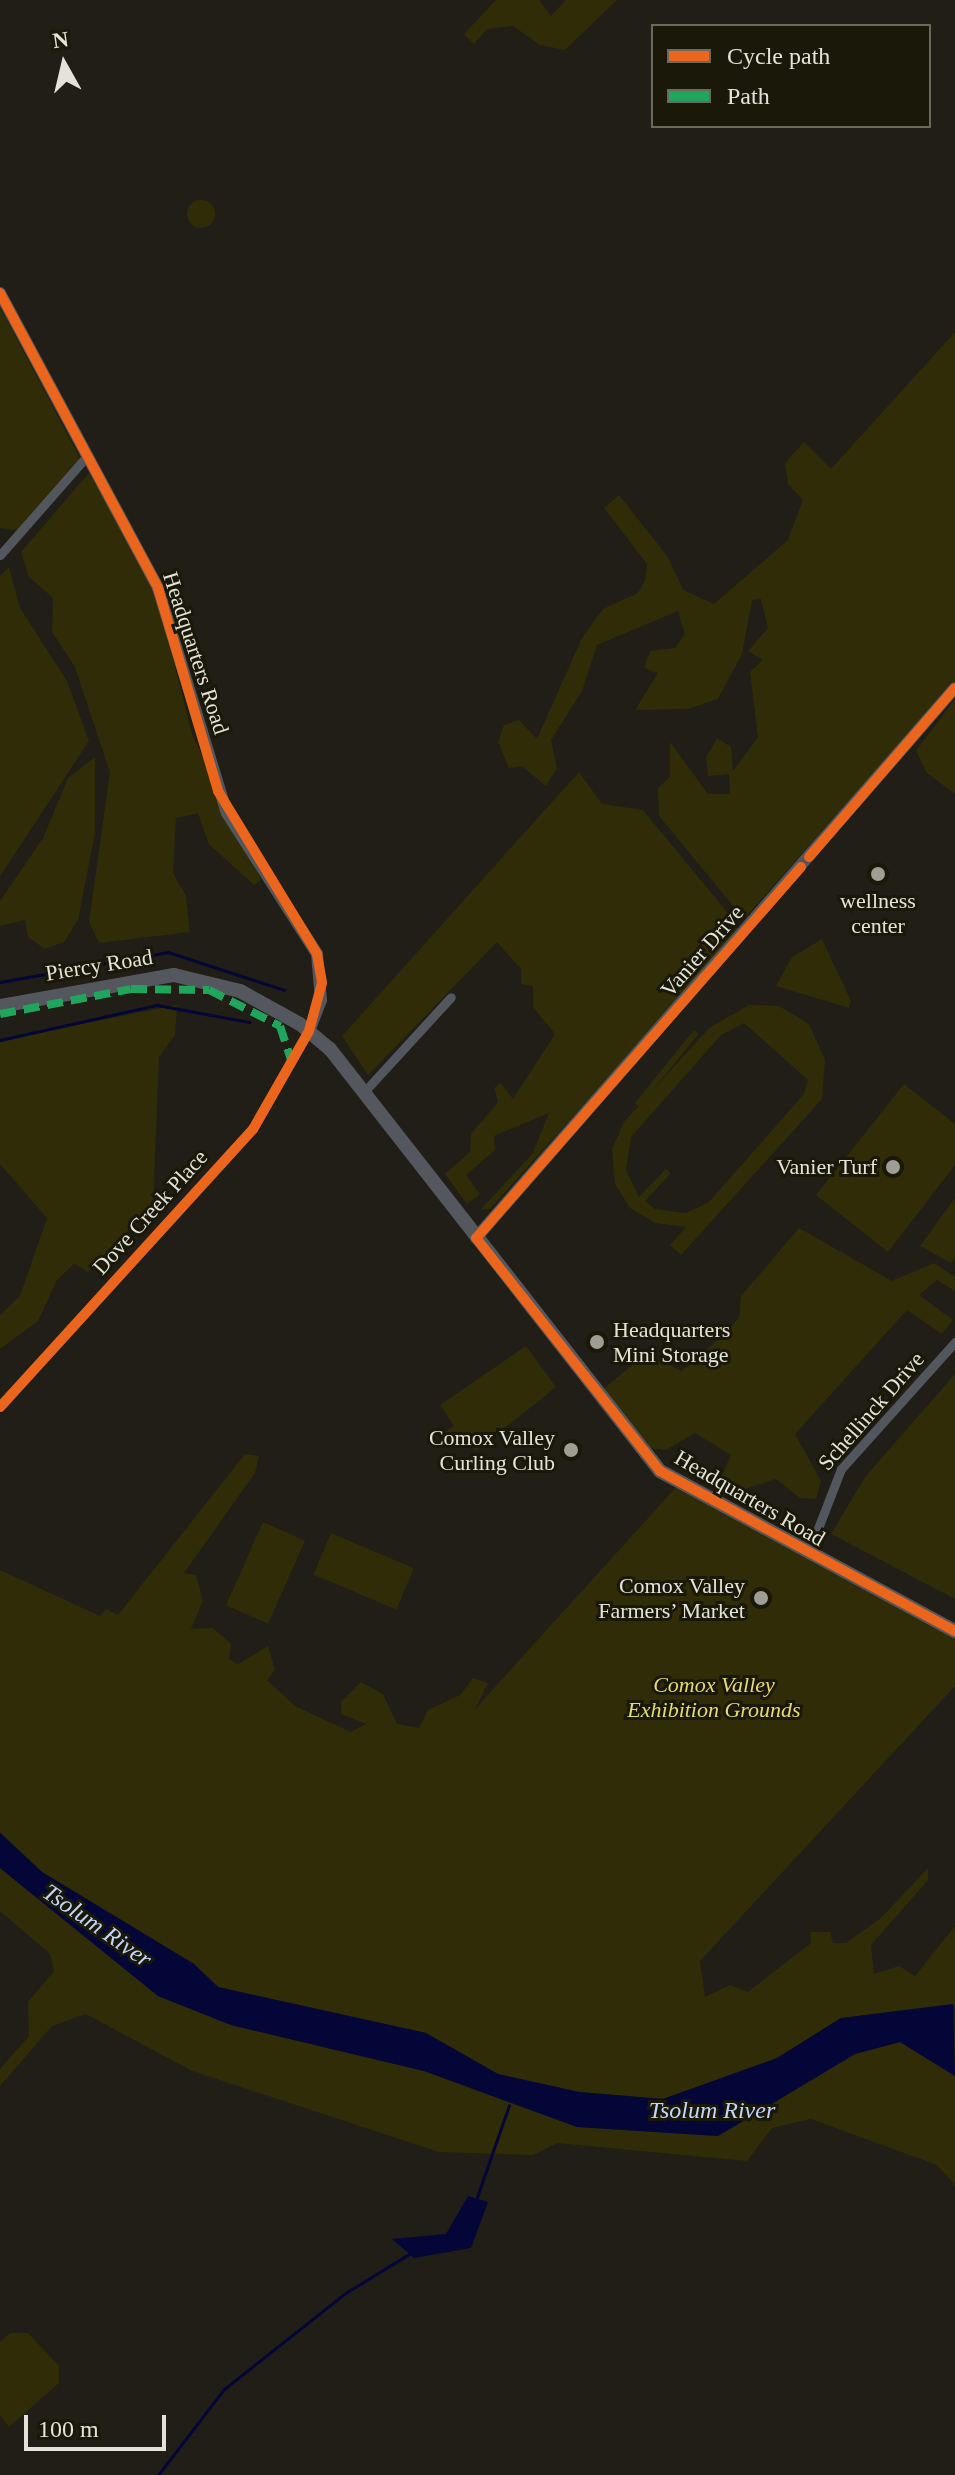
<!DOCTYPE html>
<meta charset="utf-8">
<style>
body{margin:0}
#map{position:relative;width:955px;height:2475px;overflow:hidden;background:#201e16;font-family:"Times New Roman",serif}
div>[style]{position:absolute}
.green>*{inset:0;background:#302c07;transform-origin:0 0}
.round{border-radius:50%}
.water>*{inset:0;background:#030637}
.stream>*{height:3px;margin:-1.5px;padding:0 1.5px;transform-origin:1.5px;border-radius:1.5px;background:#030637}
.minor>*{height:9px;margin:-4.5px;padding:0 4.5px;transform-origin:4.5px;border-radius:4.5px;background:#52565d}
.tertiary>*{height:12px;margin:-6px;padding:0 6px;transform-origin:6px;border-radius:6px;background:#52565d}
.secondary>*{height:14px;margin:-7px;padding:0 7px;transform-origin:7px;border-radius:7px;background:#54585e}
.quiet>*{height:8px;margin-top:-4px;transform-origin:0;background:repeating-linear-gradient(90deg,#20a55d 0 16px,transparent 0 24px)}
.cycleway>*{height:10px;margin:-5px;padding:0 5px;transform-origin:5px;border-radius:5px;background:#eb651d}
.dots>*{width:22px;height:22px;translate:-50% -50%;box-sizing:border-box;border:4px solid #1a1809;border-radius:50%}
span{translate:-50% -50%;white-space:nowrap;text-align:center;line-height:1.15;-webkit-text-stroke:6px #1a1809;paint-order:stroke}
.street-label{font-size:22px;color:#e4e3d9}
.poi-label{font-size:22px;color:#e4e3d9}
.right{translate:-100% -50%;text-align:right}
.left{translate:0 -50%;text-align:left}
.park-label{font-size:22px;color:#e6db6d;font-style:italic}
.water-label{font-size:24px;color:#c3d6fa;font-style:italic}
.legend{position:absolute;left:651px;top:24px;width:280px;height:104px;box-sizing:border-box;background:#1a1809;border:2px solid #6b695c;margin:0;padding:10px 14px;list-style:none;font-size:24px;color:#e4e3d9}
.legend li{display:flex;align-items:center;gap:16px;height:40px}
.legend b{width:40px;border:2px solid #6b695c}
.north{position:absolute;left:24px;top:24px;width:80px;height:80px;-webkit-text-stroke:6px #1a1809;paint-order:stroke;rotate:352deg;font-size:22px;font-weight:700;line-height:32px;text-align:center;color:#e4e3d9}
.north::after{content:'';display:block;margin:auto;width:28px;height:36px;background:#e4e3d9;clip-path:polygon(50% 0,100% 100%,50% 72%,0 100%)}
.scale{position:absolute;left:24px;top:2415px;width:142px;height:36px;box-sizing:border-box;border:4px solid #e4e3d9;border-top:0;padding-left:10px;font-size:24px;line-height:28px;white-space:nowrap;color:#e4e3d9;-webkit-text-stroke:6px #1a1809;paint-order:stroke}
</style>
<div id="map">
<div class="green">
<div style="clip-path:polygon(496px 0,539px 0,551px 16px,566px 0,617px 0,565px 50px,540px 45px,513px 26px,487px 29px,474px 44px,464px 34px)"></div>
<div class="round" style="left:187px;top:200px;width:28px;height:28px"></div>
<div style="clip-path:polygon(0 307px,80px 458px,17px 530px,0 528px)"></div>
<div style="clip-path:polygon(955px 332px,955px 681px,744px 919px,659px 816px,658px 788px,670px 777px,670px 742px,708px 794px,730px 794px,729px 774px,708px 776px,706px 758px,717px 738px,731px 747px,733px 771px,758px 737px,750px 672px,763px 660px,748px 651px,768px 628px,761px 599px,752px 600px,742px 654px,718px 699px,688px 709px,635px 710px,658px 673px,644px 668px,650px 651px,675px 648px,685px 634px,678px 611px,597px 645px,582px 691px,551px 740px,557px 768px,546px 786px,522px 766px,509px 768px,498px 742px,504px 725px,519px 720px,537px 739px,582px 638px,603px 609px,638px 593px,645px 580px,647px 564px,604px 508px,619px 495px,668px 557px,683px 590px,714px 604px,788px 540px,803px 500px,788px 484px,785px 463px,804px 442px,831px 469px)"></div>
<div style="clip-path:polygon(89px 473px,152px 576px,192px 734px,261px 880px,254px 885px,209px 844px,198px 813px,176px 818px,173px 873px,186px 896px,190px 932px,99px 943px,89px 922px,110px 772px,75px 667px,52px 632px,53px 598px,29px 577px,21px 552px)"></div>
<div style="clip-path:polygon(9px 567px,20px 608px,67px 681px,89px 741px,0 876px,0 576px)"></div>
<div style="clip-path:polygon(955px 699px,955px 794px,927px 773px,916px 751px)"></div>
<div style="clip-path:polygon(95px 757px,95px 833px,78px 920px,64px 942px,45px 949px,28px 937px,25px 920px,0 926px,0 901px,43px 838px,68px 778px)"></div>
<div style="clip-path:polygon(579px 772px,602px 804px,643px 810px,741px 929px,490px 1209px,481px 1209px,533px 1153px,549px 1113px,494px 1136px,495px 1150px,466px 1175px,480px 1194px,467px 1204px,445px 1174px,470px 1152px,471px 1134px,498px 1102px,494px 1088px,501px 1083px,513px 1099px,555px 1034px,533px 1007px,533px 986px,521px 984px,521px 969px,497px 942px,368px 1075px,342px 1036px)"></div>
<div style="clip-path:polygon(822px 939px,851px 1001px,849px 1008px,776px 986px,792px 957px)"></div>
<div style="clip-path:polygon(177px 1005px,175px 1035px,159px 1057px,153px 1205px,88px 1272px,74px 1264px,57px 1280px,38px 1321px,0 1349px,0 1315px,20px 1296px,47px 1218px,0 1164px,0 1040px)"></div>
<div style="clip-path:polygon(evenodd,749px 1005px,779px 1006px,809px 1024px,825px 1060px,822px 1099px,681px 1255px,670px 1245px,686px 1227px,655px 1223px,630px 1208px,615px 1184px,612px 1149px,624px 1122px,709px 1028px,749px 1005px,744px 1023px,808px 1080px,804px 1094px,709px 1202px,686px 1213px,655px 1209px,645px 1201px,671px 1173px,666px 1169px,639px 1197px,626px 1170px,631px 1137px,721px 1035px,744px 1023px)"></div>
<div style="left:694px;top:1030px;width:6px;height:94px;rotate:39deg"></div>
<div style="clip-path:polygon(904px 1084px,955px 1124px,955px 1165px,888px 1252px,816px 1195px)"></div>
<div style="clip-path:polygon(955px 1198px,955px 1257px,951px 1263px,920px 1246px)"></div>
<div style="clip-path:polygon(799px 1228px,892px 1281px,934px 1263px,955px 1277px,955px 1291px,937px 1280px,919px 1295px,953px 1320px,942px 1334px,907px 1310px,795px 1434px,821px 1481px,816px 1499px,800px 1498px,776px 1479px,724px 1496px,716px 1487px,731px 1455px,695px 1433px,666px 1450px,648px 1448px,602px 1390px,647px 1353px,681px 1371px,698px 1359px,739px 1318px,741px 1296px)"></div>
<div style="clip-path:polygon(526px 1346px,556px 1387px,476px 1451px,460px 1435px,449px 1441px,442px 1434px,454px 1426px,440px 1405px)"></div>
<div style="clip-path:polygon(955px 1374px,955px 1599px,831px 1534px,865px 1477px)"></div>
<div style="clip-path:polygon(245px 1454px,259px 1456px,255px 1473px,184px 1573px,196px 1575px,203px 1601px,191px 1629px,213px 1628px,231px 1644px,229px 1659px,238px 1664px,268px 1646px,275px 1670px,267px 1680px,295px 1706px,351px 1732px,366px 1724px,341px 1714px,341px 1702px,361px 1682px,383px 1694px,397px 1724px,419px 1728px,428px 1710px,460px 1695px,473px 1678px,488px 1683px,475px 1709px,679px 1484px,955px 1631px,955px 1686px,700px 1961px,705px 1997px,730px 1985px,748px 1992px,811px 1943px,810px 1932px,830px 1932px,833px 1943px,846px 1943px,881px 1918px,928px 1868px,928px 1880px,871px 1945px,874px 1974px,899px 1966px,915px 1976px,955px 1926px,955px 2005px,841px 2018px,777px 2058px,663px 2099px,579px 2092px,498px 2074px,426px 2033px,218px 1987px,194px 1964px,42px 1872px,0 1832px,0 1570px,100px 1616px,106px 1609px,118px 1615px)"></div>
<div style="left:263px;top:1522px;width:46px;height:91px;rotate:24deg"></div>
<div style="left:331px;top:1533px;width:90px;height:45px;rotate:23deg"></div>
<div style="clip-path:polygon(0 1868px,158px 1996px,231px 2025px,424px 2071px,577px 2127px,718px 2136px,855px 2054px,900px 2042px,955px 2076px,955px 2185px,937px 2165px,811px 2119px,772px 2128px,747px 2161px,557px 2143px,533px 2155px,439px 2152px,192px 2071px,86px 2014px,52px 2026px,0 2086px,0 2069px,29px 2036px,28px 2002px,54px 1971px,50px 1954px,0 1911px)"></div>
<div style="clip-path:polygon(10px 2333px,28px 2333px,59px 2366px,59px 2383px,9px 2427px,0 2415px,0 2342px)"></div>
</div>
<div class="water">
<div style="clip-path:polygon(0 1833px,42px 1872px,194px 1964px,218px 1987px,426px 2033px,498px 2074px,579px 2092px,663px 2099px,777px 2058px,841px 2018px,953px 2004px,955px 2076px,900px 2042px,855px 2054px,718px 2136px,577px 2127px,424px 2071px,231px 2025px,158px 1996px,0 1868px)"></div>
<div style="clip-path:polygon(468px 2196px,488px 2202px,471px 2248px,414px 2258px,392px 2239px,446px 2234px)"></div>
</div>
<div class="stream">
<div style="left:0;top:982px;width:171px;rotate:-10.1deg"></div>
<div style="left:168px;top:952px;width:122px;rotate:18.1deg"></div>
<div style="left:0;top:1040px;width:161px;rotate:-12.6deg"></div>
<div style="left:157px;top:1005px;width:94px;rotate:10.5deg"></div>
<div style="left:477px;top:2197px;width:97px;rotate:-70.8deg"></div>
<div style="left:158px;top:2475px;width:108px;rotate:-52.5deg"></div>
<div style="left:224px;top:2389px;width:157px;rotate:-38.3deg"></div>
<div style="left:347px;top:2292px;width:73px;rotate:-31.5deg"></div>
</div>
<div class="minor">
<div style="left:0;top:555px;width:132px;rotate:-48.7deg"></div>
<div style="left:363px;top:1093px;width:130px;rotate:-47.5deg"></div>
<div style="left:0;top:1407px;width:376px;rotate:-47.7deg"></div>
<div style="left:253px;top:1129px;width:113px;rotate:-60.3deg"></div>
<div style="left:808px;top:1554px;width:91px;rotate:-68.8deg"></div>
<div style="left:841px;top:1469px;width:171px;rotate:-48.1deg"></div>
</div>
<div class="tertiary">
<div style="left:0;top:293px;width:335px;rotate:61.8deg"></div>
<div style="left:158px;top:588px;width:235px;rotate:73deg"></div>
<div style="left:227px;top:813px;width:167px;rotate:57.4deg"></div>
<div style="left:317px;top:954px;width:46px;rotate:85deg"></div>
<div style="left:321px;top:1000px;width:33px;rotate:111deg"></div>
<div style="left:476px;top:1238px;width:729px;rotate:-48.95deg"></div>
</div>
<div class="secondary">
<div style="left:0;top:1006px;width:177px;rotate:-10.1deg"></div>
<div style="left:174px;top:975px;width:68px;rotate:13.6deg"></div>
<div style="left:240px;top:991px;width:68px;rotate:28.8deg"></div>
<div style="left:300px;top:1024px;width:39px;rotate:40deg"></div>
<div style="left:330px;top:1049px;width:536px;rotate:51.97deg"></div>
<div style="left:660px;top:1471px;width:336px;rotate:28.5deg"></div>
</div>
<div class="quiet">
<div style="left:0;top:1014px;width:133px;rotate:-10.8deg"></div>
<div style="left:131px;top:989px;width:78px;rotate:0.7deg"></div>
<div style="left:209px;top:990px;width:80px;rotate:26.9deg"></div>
<div style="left:280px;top:1026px;width:35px;rotate:72deg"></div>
</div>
<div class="cycleway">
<div style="left:0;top:293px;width:335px;rotate:61.8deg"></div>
<div style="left:158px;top:588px;width:212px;rotate:73.5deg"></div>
<div style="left:218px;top:791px;width:191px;rotate:58.7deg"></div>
<div style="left:317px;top:954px;width:29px;rotate:80deg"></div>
<div style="left:322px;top:983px;width:50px;rotate:105.2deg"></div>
<div style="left:309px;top:1031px;width:113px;rotate:119.7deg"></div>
<div style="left:253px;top:1129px;width:376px;rotate:132.3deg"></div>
<div style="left:809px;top:857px;width:223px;rotate:-49.2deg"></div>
<div style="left:801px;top:867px;width:493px;rotate:131.2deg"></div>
<div style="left:476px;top:1238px;width:297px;rotate:51.7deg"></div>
<div style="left:660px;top:1471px;width:336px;rotate:28.5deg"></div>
</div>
<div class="dots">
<div style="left:878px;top:874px;background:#9f9e95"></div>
<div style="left:893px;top:1167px;background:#9f9e95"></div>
<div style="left:597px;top:1342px;background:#9f9e95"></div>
<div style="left:571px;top:1450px;background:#9f9e95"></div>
<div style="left:761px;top:1598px;background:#9f9e95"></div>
</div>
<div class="street-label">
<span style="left:196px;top:653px;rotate:72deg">Headquarters Road</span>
<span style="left:702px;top:951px;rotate:-49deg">Vanier Drive</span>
<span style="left:99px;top:965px;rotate:-9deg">Piercy Road</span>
<span style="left:150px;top:1212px;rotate:-48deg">Dove Creek Place</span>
<span style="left:871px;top:1411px;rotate:-49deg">Schellinck Drive</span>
<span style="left:750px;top:1498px;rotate:30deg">Headquarters Road</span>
</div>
<div class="poi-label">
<span style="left:878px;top:913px">wellness<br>center</span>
<span class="right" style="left:877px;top:1167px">Vanier Turf</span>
<span class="left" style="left:613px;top:1342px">Headquarters<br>Mini Storage</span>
<span class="right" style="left:555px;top:1450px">Comox Valley<br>Curling Club</span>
<span class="right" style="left:745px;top:1598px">Comox Valley<br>Farmers’ Market</span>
</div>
<div class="park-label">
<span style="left:714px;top:1697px">Comox Valley<br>Exhibition Grounds</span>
</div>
<div class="water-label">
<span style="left:97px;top:1926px;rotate:35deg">Tsolum River</span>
<span style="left:712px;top:2111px">Tsolum River</span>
</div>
<ul class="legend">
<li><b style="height:10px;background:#eb651d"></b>Cycle path</li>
<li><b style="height:10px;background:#20a55d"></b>Path</li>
</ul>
<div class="north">N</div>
<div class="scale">100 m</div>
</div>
